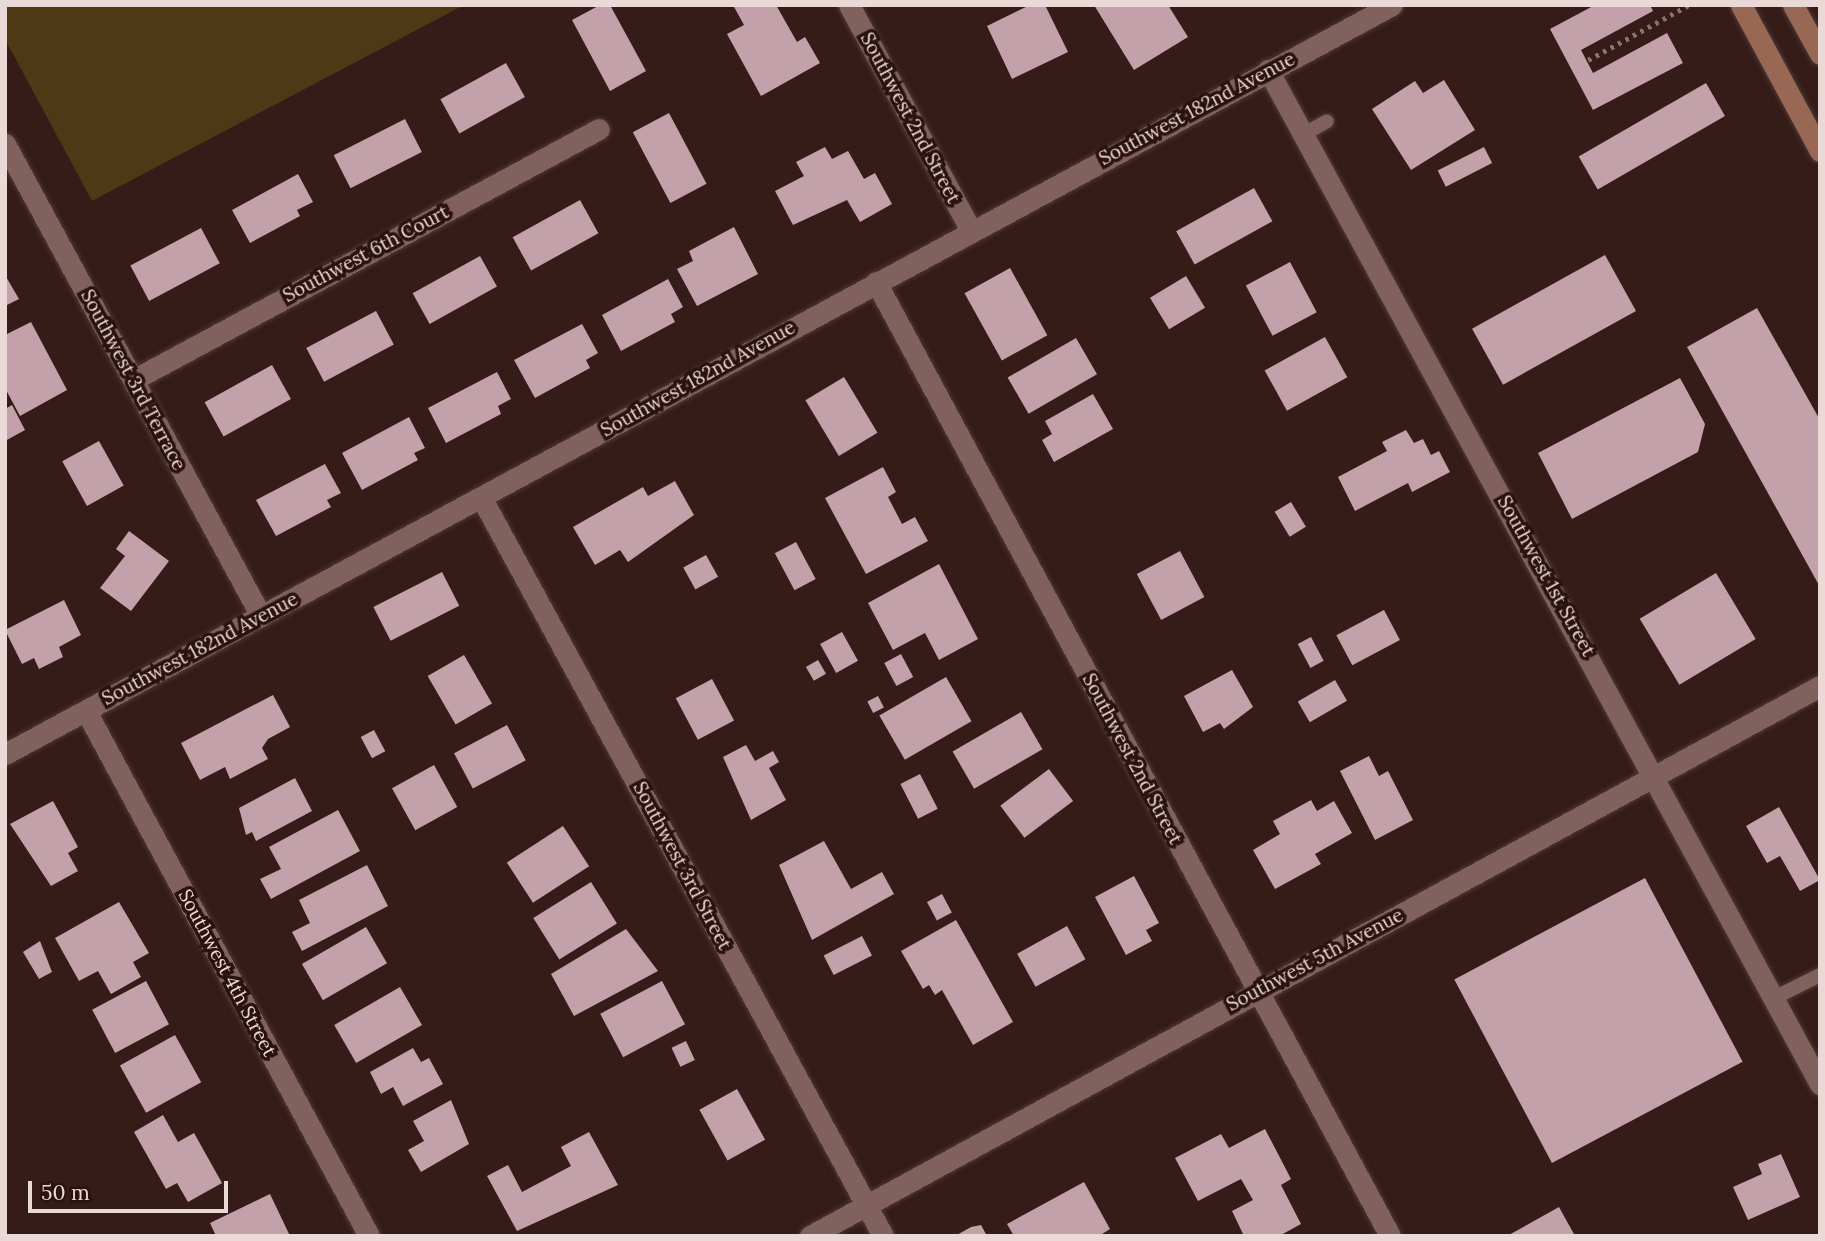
<!DOCTYPE html>
<style>
body{margin:0}
#map{position:relative;width:1825px;height:1241px;overflow:hidden;background:#351c19;font-family:Lora,serif}
div>[style]{position:absolute}
.green>*{inset:0;background:#4e3815}
.building>*{inset:0;background:#c3a1aa;transform-origin:0 0}
.path>*{height:4.5px;margin-top:-2.25px;transform-origin:0;background:repeating-linear-gradient(90deg,#887370 0 3.5px,transparent 0 8.5px)}
.roads{filter:drop-shadow(0 0 2px #4e3937) drop-shadow(0 0 2px #4e3937)}
.service>*{height:14px;margin:-7px;padding:0 7px;transform-origin:7px;border-radius:7px;background:#80615d}
.minor>*{height:21px;margin:-10.5px;padding:0 10.5px;transform-origin:10.5px;border-radius:10.5px;background:#80615d}
.tertiary>*{height:21px;margin:-10.5px;padding:0 10.5px;transform-origin:10.5px;border-radius:10.5px;background:#80615d}
.secondary>*{height:21px;margin:-10.5px;padding:0 10.5px;transform-origin:10.5px;border-radius:10.5px;background:#996855}
span{translate:-50% -50%;white-space:nowrap;text-align:center;line-height:1.15;-webkit-text-stroke:7px #2b1210;paint-order:stroke}
.street-label{font-size:19px;color:#ebd9d7}
.frame{position:absolute;inset:0;border:7px solid #ebd9d7;pointer-events:none}
.scale{position:absolute;left:28px;top:1181px;width:200px;height:32px;box-sizing:border-box;border:4px solid #ebd9d7;border-top:0;padding-left:9px;font-size:21px;line-height:24px;white-space:nowrap;color:#ebd9d7;-webkit-text-stroke:5px #2b1210;paint-order:stroke}
</style>
<div id="map">
<div class="green">
<div style="clip-path:polygon(5px 5px,464px 5px,92px 201px,5px 39px)"></div>
</div>
<div class="building">
<div style="clip-path:polygon(600px 5px,610px 5px,646px 71px,610px 91px,572px 20px)"></div>
<div style="clip-path:polygon(733px 5px,776px 5px,797px 42px,805px 37px,820px 63px,761px 96px,727px 34px,744px 25px)"></div>
<div style="clip-path:polygon(1030px 5px,1045px 5px,1068px 52px,1012px 79px,987px 26px)"></div>
<div style="clip-path:polygon(1094px 5px,1168px 5px,1188px 37px,1134px 70px)"></div>
<div style="clip-path:polygon(1595px 5px,1650px 5px,1653px 11px,1581px 50px,1593px 73px,1667px 33px,1683px 63px,1593px 110px,1550px 29px)"></div>
<div style="left:506px;top:63px;width:39px;height:75px;rotate:61deg"></div>
<div style="clip-path:polygon(1444px 80px,1475px 130px,1411px 170px,1372px 109px,1415px 81px,1423px 93px)"></div>
<div style="left:1706px;top:83px;width:38px;height:147px;rotate:60deg"></div>
<div style="left:669px;top:113px;width:80px;height:41px;rotate:62deg"></div>
<div style="left:405px;top:119px;width:37px;height:80px;rotate:63deg"></div>
<div style="clip-path:polygon(825px 147px,832px 159px,848px 151px,864px 179px,875px 173px,892px 204px,860px 222px,847px 200px,793px 225px,775px 191px,804px 176px,796px 162px)"></div>
<div style="left:1484px;top:147px;width:18px;height:52px;rotate:63deg"></div>
<div style="clip-path:polygon(298px 174px,313px 202px,297px 210px,300px 216px,250px 243px,232px 210px)"></div>
<div style="left:1254px;top:188px;width:38px;height:89px;rotate:61deg"></div>
<div style="left:580px;top:200px;width:38px;height:77px;rotate:61deg"></div>
<div style="clip-path:polygon(734px 227px,758px 274px,697px 306px,677px 269px,693px 261px,689px 251px)"></div>
<div style="left:201px;top:228px;width:40px;height:80px;rotate:62deg"></div>
<div style="left:1605px;top:255px;width:64px;height:152px;rotate:61deg"></div>
<div style="left:480px;top:256px;width:35px;height:77px;rotate:61deg"></div>
<div style="left:1290px;top:262px;width:57px;height:50px;rotate:62deg"></div>
<div style="left:1010px;top:268px;width:77px;height:52px;rotate:61deg"></div>
<div style="clip-path:polygon(5px 275px,19px 299px,5px 306px)"></div>
<div style="left:1186px;top:276px;width:37px;height:42px;rotate:59deg"></div>
<div style="clip-path:polygon(668px 279px,683px 307px,671px 314px,675px 322px,621px 351px,602px 315px)"></div>
<div style="clip-path:polygon(1757px 308px,1820px 420px,1820px 587px,1687px 347px)"></div>
<div style="left:376px;top:311px;width:38px;height:79px;rotate:62deg"></div>
<div style="clip-path:polygon(31px 322px,67px 390px,20px 416px,5px 388px,5px 335px)"></div>
<div style="clip-path:polygon(582px 324px,598px 353px,586px 360px,590px 368px,535px 398px,514px 360px)"></div>
<div style="left:1325px;top:337px;width:46px;height:69px;rotate:61deg"></div>
<div style="left:1076px;top:338px;width:42px;height:79px;rotate:60deg"></div>
<div style="left:272px;top:365px;width:39px;height:77px;rotate:61deg"></div>
<div style="clip-path:polygon(497px 372px,511px 399px,498px 406px,501px 414px,446px 443px,428px 408px)"></div>
<div style="left:844px;top:377px;width:65px;height:45px;rotate:59deg"></div>
<div style="clip-path:polygon(1680px 378px,1705px 424px,1698px 452px,1572px 519px,1538px 453px)"></div>
<div style="clip-path:polygon(1093px 394px,1113px 429px,1054px 462px,1042px 440px,1052px 434px,1045px 421px)"></div>
<div style="clip-path:polygon(12px 405px,25px 430px,5px 441px,5px 409px)"></div>
<div style="clip-path:polygon(409px 417px,425px 448px,414px 453px,418px 460px,362px 490px,342px 453px)"></div>
<div style="clip-path:polygon(1406px 430px,1414px 443px,1423px 439px,1431px 455px,1439px 451px,1450px 472px,1412px 492px,1408px 483px,1355px 511px,1338px 477px,1387px 451px,1382px 442px)"></div>
<div style="left:99px;top:441px;width:51px;height:42px;rotate:61deg"></div>
<div style="clip-path:polygon(325px 464px,341px 493px,327px 500px,331px 507px,276px 536px,256px 500px)"></div>
<div style="clip-path:polygon(883px 467px,896px 492px,888px 497px,902px 524px,915px 517px,928px 541px,866px 574px,825px 498px)"></div>
<div style="clip-path:polygon(675px 481px,694px 515px,628px 562px,620px 550px,595px 565px,573px 527px,643px 487px,648px 496px)"></div>
<div style="left:1291px;top:502px;width:29px;height:19px;rotate:59deg"></div>
<div style="clip-path:polygon(129px 531px,169px 561px,131px 611px,100px 588px,125px 556px,116px 549px)"></div>
<div style="left:796px;top:542px;width:42px;height:24px;rotate:62deg"></div>
<div style="left:1180px;top:551px;width:52px;height:49px;rotate:62deg"></div>
<div style="left:706px;top:555px;width:25px;height:26px;rotate:61deg"></div>
<div style="clip-path:polygon(939px 564px,978px 639px,939px 660px,925px 633px,893px 650px,868px 603px)"></div>
<div style="left:442px;top:572px;width:38px;height:77px;rotate:63deg"></div>
<div style="left:1716px;top:573px;width:77px;height:89px;rotate:59deg"></div>
<div style="clip-path:polygon(64px 600px,81px 635px,59px 647px,63px 657px,39px 669px,34px 658px,22px 664px,5px 630px)"></div>
<div style="left:1384px;top:610px;width:34px;height:54px;rotate:62deg"></div>
<div style="left:842px;top:632px;width:33px;height:25px;rotate:61deg"></div>
<div style="left:1311px;top:637px;width:27px;height:15px;rotate:62deg"></div>
<div style="left:901px;top:654px;width:26px;height:19px;rotate:62deg"></div>
<div style="left:464px;top:655px;width:56px;height:42px;rotate:60deg"></div>
<div style="left:818px;top:660px;width:16px;height:14px;rotate:60deg"></div>
<div style="clip-path:polygon(1232px 670px,1253px 707px,1224px 729px,1220px 723px,1203px 732px,1184px 696px)"></div>
<div style="left:946px;top:677px;width:51px;height:77px;rotate:60deg"></div>
<div style="left:712px;top:679px;width:47px;height:41px;rotate:62deg"></div>
<div style="left:1335px;top:680px;width:24px;height:43px;rotate:60deg"></div>
<div style="clip-path:polygon(273px 695px,290px 727px,268px 739px,262px 748px,268px 759px,230px 779px,225px 767px,200px 780px,181px 743px)"></div>
<div style="left:878px;top:696px;width:13px;height:12px;rotate:63deg"></div>
<div style="left:1021px;top:712px;width:43px;height:79px;rotate:60deg"></div>
<div style="left:507px;top:725px;width:40px;height:60px;rotate:62deg"></div>
<div style="left:374px;top:730px;width:24px;height:15px;rotate:62deg"></div>
<div style="clip-path:polygon(746px 745px,755px 761px,773px 751px,779px 762px,769px 768px,786px 800px,751px 820px,723px 757px)"></div>
<div style="clip-path:polygon(1369px 756px,1379px 776px,1388px 771px,1413px 820px,1375px 840px,1340px 771px)"></div>
<div style="left:434px;top:765px;width:48px;height:48px;rotate:61deg"></div>
<div style="left:1049px;top:769px;width:40px;height:61px;rotate:53deg"></div>
<div style="left:920px;top:774px;width:39px;height:22px;rotate:63deg"></div>
<div style="clip-path:polygon(295px 778px,312px 811px,256px 841px,252px 832px,246px 835px,239px 808px)"></div>
<div style="clip-path:polygon(1311px 800px,1317px 811px,1334px 801px,1352px 833px,1315px 854px,1321px 864px,1275px 889px,1253px 850px,1280px 834px,1273px 821px)"></div>
<div style="clip-path:polygon(53px 801px,78px 847px,68px 853px,78px 871px,51px 886px,10px 824px)"></div>
<div style="clip-path:polygon(1779px 807px,1820px 880px,1800px 891px,1780px 856px,1767px 863px,1746px 826px)"></div>
<div style="clip-path:polygon(338px 810px,360px 851px,271px 899px,260px 879px,281px 869px,269px 847px)"></div>
<div style="left:563px;top:826px;width:48px;height:67px;rotate:57deg"></div>
<div style="clip-path:polygon(824px 841px,851px 889px,882px 872px,894px 894px,812px 940px,779px 865px)"></div>
<div style="clip-path:polygon(367px 865px,388px 906px,302px 951px,292px 932px,310px 923px,299px 900px)"></div>
<div style="clip-path:polygon(1134px 876px,1159px 923px,1146px 930px,1152px 941px,1126px 955px,1095px 897px)"></div>
<div style="left:1645px;top:878px;width:208px;height:216px;rotate:62deg"></div>
<div style="left:591px;top:882px;width:49px;height:68px;rotate:58deg"></div>
<div style="left:942px;top:894px;width:21px;height:17px;rotate:62deg"></div>
<div style="clip-path:polygon(119px 902px,149px 953px,133px 962px,141px 977px,111px 994px,98px 971px,79px 981px,55px 938px)"></div>
<div style="clip-path:polygon(956px 920px,1013px 1022px,973px 1045px,942px 990px,935px 995px,929px 985px,923px 989px,901px 951px)"></div>
<div style="left:1067px;top:926px;width:38px;height:57px;rotate:61deg"></div>
<div style="left:366px;top:927px;width:42px;height:74px;rotate:60deg"></div>
<div style="clip-path:polygon(626px 929px,658px 971px,574px 1016px,551px 974px)"></div>
<div style="left:862px;top:936px;width:22px;height:43px;rotate:63deg"></div>
<div style="clip-path:polygon(40px 941px,52px 972px,39px 979px,23px 952px)"></div>
<div style="left:146px;top:981px;width:49px;height:61px;rotate:62deg"></div>
<div style="left:662px;top:981px;width:49px;height:70px;rotate:62deg"></div>
<div style="left:400px;top:987px;width:44px;height:76px;rotate:60deg"></div>
<div style="left:175px;top:1035px;width:54px;height:63px;rotate:61deg"></div>
<div style="left:686px;top:1041px;width:21px;height:16px;rotate:65deg"></div>
<div style="clip-path:polygon(413px 1048px,421px 1062px,429px 1058px,443px 1084px,403px 1106px,393px 1087px,381px 1094px,370px 1072px)"></div>
<div style="left:737px;top:1089px;width:58px;height:43px;rotate:61deg"></div>
<div style="clip-path:polygon(451px 1100px,469px 1144px,421px 1172px,408px 1150px,424px 1141px,413px 1121px)"></div>
<div style="clip-path:polygon(163px 1115px,178px 1142px,194px 1133px,222px 1183px,188px 1202px,177px 1183px,166px 1189px,134px 1132px)"></div>
<div style="clip-path:polygon(1265px 1129px,1291px 1179px,1281px 1185px,1301px 1224px,1279px 1236px,1244px 1236px,1232px 1211px,1253px 1200px,1241px 1179px,1198px 1201px,1175px 1158px,1221px 1134px,1229px 1148px)"></div>
<div style="clip-path:polygon(589px 1132px,618px 1185px,517px 1231px,487px 1176px,508px 1165px,522px 1192px,571px 1166px,561px 1147px)"></div>
<div style="clip-path:polygon(1781px 1154px,1800px 1197px,1748px 1220px,1733px 1187px,1762px 1174px,1758px 1164px)"></div>
<div style="clip-path:polygon(1084px 1182px,1110px 1229px,1099px 1236px,1014px 1236px,1007px 1224px)"></div>
<div style="clip-path:polygon(270px 1194px,290px 1236px,216px 1236px,210px 1223px)"></div>
<div style="clip-path:polygon(1559px 1207px,1575px 1236px,1507px 1236px)"></div>
<div style="clip-path:polygon(981px 1225px,987px 1236px,955px 1236px,971px 1227px)"></div>
</div>
<div class="path">
<div style="left:1588px;top:60px;width:115px;rotate:-28.6deg"></div>
</div>
<div class="roads">
<div class="service">
<div style="left:1304px;top:134px;width:26px;rotate:-29deg"></div>
<div style="left:1774px;top:998px;width:51px;rotate:-26.6deg"></div>
</div>
<div class="minor">
<div style="left:849px;top:5px;width:257px;rotate:61.6deg"></div>
<div style="left:1268px;top:70px;width:1155px;rotate:61.44deg"></div>
<div style="left:5px;top:144px;width:537px;rotate:61.53deg"></div>
<div style="left:876px;top:282px;width:1084px;rotate:61.68deg"></div>
<div style="left:133px;top:380px;width:529px;rotate:-28.31deg"></div>
<div style="left:481px;top:497px;width:841px;rotate:61.45deg"></div>
<div style="left:86px;top:711px;width:596px;rotate:61.67deg"></div>
<div style="left:810px;top:1236px;width:1150px;rotate:-28.57deg"></div>
</div>
<div class="tertiary">
<div style="left:5px;top:754px;width:1576px;rotate:-28.37deg"></div>
</div>
<div class="secondary">
<div style="left:1741px;top:5px;width:166px;rotate:61.6deg"></div>
<div style="left:1793px;top:5px;width:56px;rotate:61.1deg"></div>
</div>
</div>
<div class="street-label">
<span style="left:1197px;top:109px;rotate:-28deg">Southwest 182nd Avenue</span>
<span style="left:910px;top:118px;rotate:62deg">Southwest 2nd Street</span>
<span style="left:366px;top:254px;rotate:-28deg">Southwest 6th Court</span>
<span style="left:698px;top:379px;rotate:-29deg">Southwest 182nd Avenue</span>
<span style="left:133px;top:380px;rotate:62deg">Southwest 3rd Terrace</span>
<span style="left:1546px;top:576px;rotate:61deg">Southwest 1st Street</span>
<span style="left:200px;top:649px;rotate:-28deg">Southwest 182nd Avenue</span>
<span style="left:1132px;top:759px;rotate:62deg">Southwest 2nd Street</span>
<span style="left:682px;top:866px;rotate:62deg">Southwest 3rd Street</span>
<span style="left:1315px;top:960px;rotate:-28deg">Southwest 5th Avenue</span>
<span style="left:227px;top:973px;rotate:62deg">Southwest 4th Street</span>
</div>
<div class="frame"></div>
<div class="scale">50 m</div>
</div>
